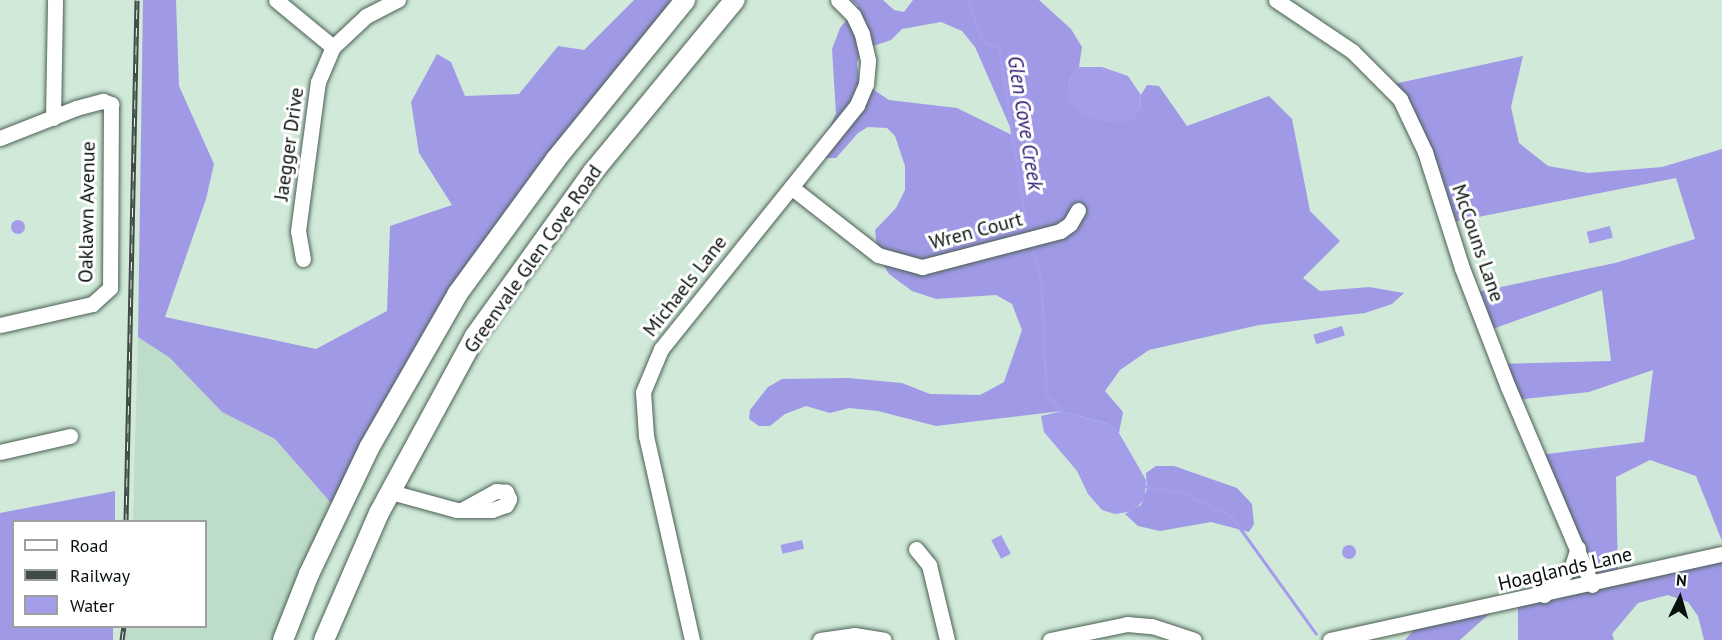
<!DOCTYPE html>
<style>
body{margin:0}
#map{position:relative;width:1722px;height:640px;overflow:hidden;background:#d0e9d9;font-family:"PT Sans",sans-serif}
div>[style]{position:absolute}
.built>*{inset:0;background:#bddcc9}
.forest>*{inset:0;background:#a09ae6}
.water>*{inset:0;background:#a49eea;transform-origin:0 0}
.round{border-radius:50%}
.stream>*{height:3px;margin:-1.5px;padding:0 1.5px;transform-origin:1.5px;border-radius:1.5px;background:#a49eea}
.roads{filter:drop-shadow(0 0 2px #4a5f52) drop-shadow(0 0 2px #4a5f52)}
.minor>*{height:15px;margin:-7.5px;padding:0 7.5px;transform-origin:7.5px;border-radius:7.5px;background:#fff}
.major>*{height:20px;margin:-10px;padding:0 10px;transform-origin:10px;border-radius:10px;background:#fff}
.rail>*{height:5px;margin-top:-2.5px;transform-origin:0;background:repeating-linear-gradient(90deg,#fff 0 9px,#3f4b44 0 18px);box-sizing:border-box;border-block:2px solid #3f4b44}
span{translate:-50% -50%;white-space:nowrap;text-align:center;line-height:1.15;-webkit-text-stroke:6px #fff;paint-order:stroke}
.street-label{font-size:20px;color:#09110d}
.water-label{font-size:21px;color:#2f1870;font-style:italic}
.legend{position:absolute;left:12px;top:520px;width:195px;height:108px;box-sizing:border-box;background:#fff;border:2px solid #9da09e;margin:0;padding:8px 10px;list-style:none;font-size:18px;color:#09110d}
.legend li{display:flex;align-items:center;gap:12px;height:30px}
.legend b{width:30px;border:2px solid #9da09e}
.north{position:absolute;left:1650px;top:568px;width:60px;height:60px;-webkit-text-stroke:4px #fff;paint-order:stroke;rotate:5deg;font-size:16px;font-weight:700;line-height:24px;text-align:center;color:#09110d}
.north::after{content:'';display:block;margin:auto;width:21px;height:27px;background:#09110d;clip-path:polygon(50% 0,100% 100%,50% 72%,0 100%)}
</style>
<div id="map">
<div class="built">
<div style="clip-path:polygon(138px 337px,170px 358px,222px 412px,275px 439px,338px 511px,283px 640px,122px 640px,124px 627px,206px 626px,206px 522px,133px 521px)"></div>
</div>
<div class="forest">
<div style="clip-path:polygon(143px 0,176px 0,179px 86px,214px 164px,206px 199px,165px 317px,316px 349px,387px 311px,390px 226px,452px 205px,419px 153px,411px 102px,437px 54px,451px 62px,465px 96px,519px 94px,558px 46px,584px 50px,634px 0,685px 0,495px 240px,338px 511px,275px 439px,222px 412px,170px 358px,138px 337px)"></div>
<div style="clip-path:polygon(evenodd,851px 0,883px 0,894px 10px,904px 12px,913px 0,1039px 0,1071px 29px,1082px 47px,1079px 67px,1068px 83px,1140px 111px,1141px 95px,1147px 85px,1159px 86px,1187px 126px,1269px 96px,1292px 119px,1310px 211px,1340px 241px,1303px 278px,1320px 291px,1369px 287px,1404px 293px,1392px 304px,1365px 313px,1259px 325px,1149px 350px,1120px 370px,1105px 391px,1123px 412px,1119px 433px,1108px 424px,1062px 411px,936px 426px,878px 411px,849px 408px,830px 413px,806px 406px,785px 414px,770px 426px,759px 426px,749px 419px,750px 410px,768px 387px,782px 379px,848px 378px,902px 383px,930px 394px,980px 395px,1004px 382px,1022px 330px,1012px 304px,996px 295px,936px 299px,912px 291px,889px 274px,878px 255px,875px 230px,896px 208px,905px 190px,905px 166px,895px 136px,887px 128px,868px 127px,858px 133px,836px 158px,814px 158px,836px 114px,832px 49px,840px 28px,858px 6px,851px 0,941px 22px,962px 31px,975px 47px,1014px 136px,957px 108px,889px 100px,859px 80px,857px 63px,862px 50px,891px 40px,902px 29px,941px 22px)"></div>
<div style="clip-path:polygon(1523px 56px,1511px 107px,1519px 143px,1548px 166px,1588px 173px,1662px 167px,1722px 149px,1722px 541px,1696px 476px,1650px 460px,1616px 477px,1618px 580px,1722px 554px,1722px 640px,1704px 640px,1698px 616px,1688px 602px,1668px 595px,1638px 603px,1612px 634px,1614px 640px,1518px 640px,1518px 602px,1592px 587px,1539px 455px,1644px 442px,1653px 370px,1589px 392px,1514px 400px,1499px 364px,1611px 361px,1602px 290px,1487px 331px,1472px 293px,1615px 263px,1695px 239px,1676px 178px,1448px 223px,1389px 85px)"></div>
<div style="clip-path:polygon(1156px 466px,1174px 466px,1237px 488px,1252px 504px,1254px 524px,1249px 532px,1211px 522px,1160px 531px,1138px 526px,1125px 514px,1141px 505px,1147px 489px,1146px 473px)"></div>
<div style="clip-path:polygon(115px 491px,115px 521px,14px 522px,14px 626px,113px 627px,113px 640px,0 640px,0 513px)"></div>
<div style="clip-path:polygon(1498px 606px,1460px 640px,1405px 640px,1418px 625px)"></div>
</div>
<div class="water">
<div style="clip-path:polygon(1079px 67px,1102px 67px,1128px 76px,1141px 95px,1140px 111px,1131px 121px,1103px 122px,1083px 116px,1067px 99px,1068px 83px)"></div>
<div class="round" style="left:11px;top:220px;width:14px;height:14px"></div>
<div style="left:1610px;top:226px;width:12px;height:24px;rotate:76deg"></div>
<div style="left:1342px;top:326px;width:10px;height:30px;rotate:73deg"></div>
<div style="clip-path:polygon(1062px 411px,1108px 424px,1119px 433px,1146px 480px,1145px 498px,1134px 511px,1115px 514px,1102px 510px,1088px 494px,1077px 471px,1044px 432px,1041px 416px)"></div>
<div style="left:1001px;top:535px;width:21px;height:11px;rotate:62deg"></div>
<div style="left:802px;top:540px;width:9px;height:22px;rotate:77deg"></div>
<div class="round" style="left:1342px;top:545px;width:14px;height:14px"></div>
</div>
<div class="stream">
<div style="left:968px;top:0;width:42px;rotate:70.7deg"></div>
<div style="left:982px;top:40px;width:19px;rotate:25deg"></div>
<div style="left:999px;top:48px;width:180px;rotate:81.4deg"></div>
<div style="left:1033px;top:252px;width:31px;rotate:75deg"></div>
<div style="left:1041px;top:282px;width:112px;rotate:87.4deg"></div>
<div style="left:1046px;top:394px;width:26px;rotate:47deg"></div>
<div style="left:1144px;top:486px;width:41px;rotate:9.9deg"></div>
<div style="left:1184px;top:493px;width:52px;rotate:26.1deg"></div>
<div style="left:1231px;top:516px;width:145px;rotate:54.2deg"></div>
</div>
<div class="roads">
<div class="minor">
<div style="left:276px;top:0;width:74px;rotate:39.5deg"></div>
<div style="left:1276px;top:0;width:92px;rotate:33.9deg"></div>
<div style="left:1352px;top:51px;width:68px;rotate:45deg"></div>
<div style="left:1400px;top:99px;width:59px;rotate:64.7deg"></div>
<div style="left:1425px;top:152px;width:122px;rotate:72.3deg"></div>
<div style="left:1462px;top:268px;width:128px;rotate:68.9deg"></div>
<div style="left:1508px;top:387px;width:215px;rotate:67deg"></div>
<div style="left:53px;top:118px;width:118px;rotate:-89deg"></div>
<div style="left:0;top:138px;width:82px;rotate:-21.5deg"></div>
<div style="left:76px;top:108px;width:28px;rotate:-15deg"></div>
<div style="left:103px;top:101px;width:9px;rotate:21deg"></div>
<div style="left:111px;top:104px;width:184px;rotate:90.3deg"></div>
<div style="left:110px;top:288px;width:24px;rotate:138deg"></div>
<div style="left:92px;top:304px;width:94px;rotate:167.1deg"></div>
<div style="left:791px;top:187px;width:110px;rotate:38deg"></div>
<div style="left:878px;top:255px;width:46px;rotate:15.3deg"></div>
<div style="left:922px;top:267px;width:143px;rotate:-14.6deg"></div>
<div style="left:1060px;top:231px;width:12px;rotate:-35deg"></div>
<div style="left:1070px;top:224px;width:16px;rotate:-60deg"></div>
<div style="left:303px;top:259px;width:28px;rotate:-100deg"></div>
<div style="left:298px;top:231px;width:150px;rotate:-82.4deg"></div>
<div style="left:318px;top:82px;width:38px;rotate:-67deg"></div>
<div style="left:333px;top:47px;width:45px;rotate:-43.2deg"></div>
<div style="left:366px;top:16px;width:36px;rotate:-27deg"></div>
<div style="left:0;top:452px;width:72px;rotate:-12.9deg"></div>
<div style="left:391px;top:492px;width:68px;rotate:15.3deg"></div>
<div style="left:457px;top:510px;width:35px"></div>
<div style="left:492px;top:510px;width:15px;rotate:-20deg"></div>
<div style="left:506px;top:505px;width:7px;rotate:-63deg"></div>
<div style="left:509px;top:499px;width:8px;rotate:-113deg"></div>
<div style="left:506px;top:492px;width:10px;rotate:-174deg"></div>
<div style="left:496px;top:491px;width:39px;rotate:151deg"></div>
<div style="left:916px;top:549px;width:21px;rotate:51deg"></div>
<div style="left:929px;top:565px;width:77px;rotate:76.5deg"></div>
<div style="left:1544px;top:595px;width:40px;rotate:-46deg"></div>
<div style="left:1572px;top:566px;width:19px;rotate:-72deg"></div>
<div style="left:692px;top:640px;width:209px;rotate:-102.7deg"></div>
<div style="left:646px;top:436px;width:44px;rotate:-93.9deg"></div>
<div style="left:643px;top:392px;width:47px;rotate:-67.3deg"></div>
<div style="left:661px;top:349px;width:313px;rotate:-51.2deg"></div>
<div style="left:857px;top:105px;width:23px;rotate:-67deg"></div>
<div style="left:866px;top:84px;width:24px;rotate:-85deg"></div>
<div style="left:868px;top:60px;width:27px;rotate:-103deg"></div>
<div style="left:862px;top:34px;width:21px;rotate:-115deg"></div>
<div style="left:853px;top:15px;width:21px;rotate:-135deg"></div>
<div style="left:820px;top:640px;width:34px;rotate:-8deg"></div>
<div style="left:854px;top:635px;width:30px;rotate:9deg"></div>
<div style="left:1050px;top:640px;width:79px;rotate:-11.7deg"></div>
<div style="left:1127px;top:624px;width:25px;rotate:5deg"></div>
<div style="left:1152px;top:626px;width:44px;rotate:18.4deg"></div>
<div style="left:1330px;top:640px;width:401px;rotate:-12.4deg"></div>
</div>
<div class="major">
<div style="left:283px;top:640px;width:71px;rotate:-68.5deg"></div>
<div style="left:309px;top:574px;width:140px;rotate:-64.5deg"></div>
<div style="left:369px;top:448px;width:179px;rotate:-60.1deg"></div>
<div style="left:458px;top:293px;width:166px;rotate:-53.8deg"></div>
<div style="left:556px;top:159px;width:205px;rotate:-50.9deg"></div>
<div style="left:324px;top:640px;width:138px;rotate:-66.6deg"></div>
<div style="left:379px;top:513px;width:201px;rotate:-61.5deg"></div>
<div style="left:475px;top:336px;width:202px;rotate:-54.3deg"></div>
<div style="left:593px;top:172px;width:223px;rotate:-50.5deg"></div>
</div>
</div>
<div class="rail">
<div style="left:126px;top:522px;width:522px;rotate:-88.79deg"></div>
<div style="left:122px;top:640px;width:14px;rotate:-82deg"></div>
</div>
<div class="street-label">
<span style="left:289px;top:144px;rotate:-82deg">Jaegger Drive</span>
<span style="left:87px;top:212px;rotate:-89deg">Oaklawn Avenue</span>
<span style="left:976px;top:231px;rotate:-15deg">Wren Court</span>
<span style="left:1478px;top:243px;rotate:71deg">McCouns Lane</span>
<span style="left:533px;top:259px;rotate:-55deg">Greenvale Glen Cove Road</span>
<span style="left:685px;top:286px;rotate:-52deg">Michaels Lane</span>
<span style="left:1565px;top:569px;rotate:-13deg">Hoaglands Lane</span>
</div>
<div class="water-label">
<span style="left:1025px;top:123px;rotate:81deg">Glen Cove Creek</span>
</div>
<ul class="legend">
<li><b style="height:8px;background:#fff"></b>Road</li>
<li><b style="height:8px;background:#3f4b44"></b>Railway</li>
<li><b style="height:16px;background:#a49eea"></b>Water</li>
</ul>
<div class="north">N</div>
</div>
